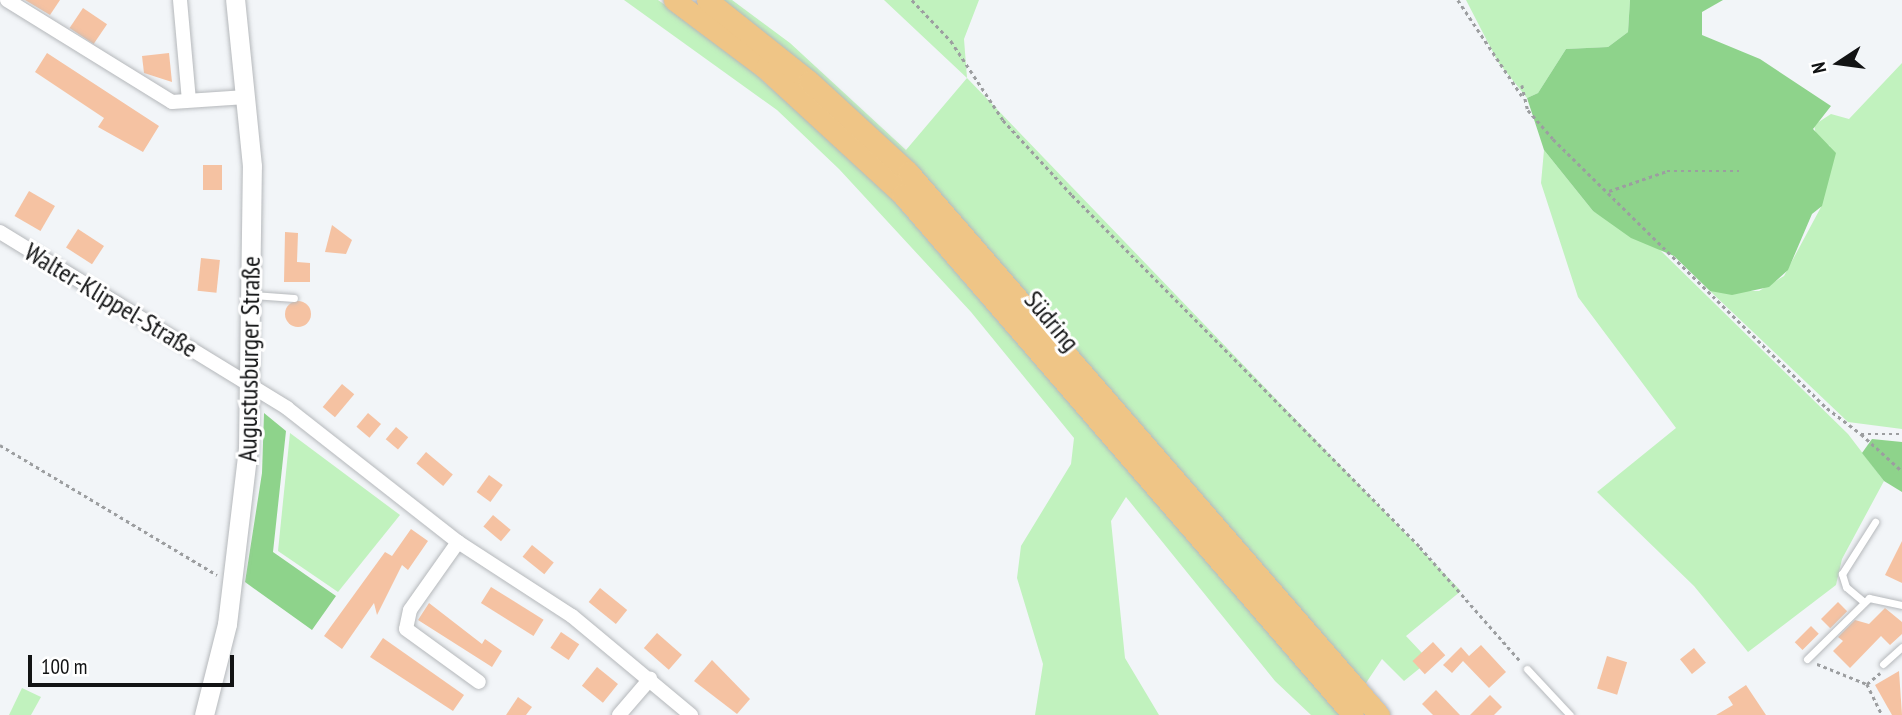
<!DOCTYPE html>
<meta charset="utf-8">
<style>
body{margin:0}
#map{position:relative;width:1902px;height:715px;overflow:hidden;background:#f2f5f8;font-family:"PT Sans Narrow",sans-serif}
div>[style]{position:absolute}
.green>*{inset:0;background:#c1f2be}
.forest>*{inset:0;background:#8ed38b}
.building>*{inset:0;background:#f5c2a2;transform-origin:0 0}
.round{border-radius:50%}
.path>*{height:2.5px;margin-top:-1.25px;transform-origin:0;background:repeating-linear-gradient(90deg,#9c9ea0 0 3.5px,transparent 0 7px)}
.roads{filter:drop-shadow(0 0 2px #b5b8bb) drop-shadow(0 0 2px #b5b8bb)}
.service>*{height:7px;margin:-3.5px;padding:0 3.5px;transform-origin:3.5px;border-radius:3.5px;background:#fff}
.minor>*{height:14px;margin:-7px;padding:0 7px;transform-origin:7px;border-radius:7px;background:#fff}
.secondary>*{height:19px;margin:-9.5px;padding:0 9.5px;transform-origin:9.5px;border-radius:9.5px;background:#fff}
.primary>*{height:21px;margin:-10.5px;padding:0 10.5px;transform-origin:10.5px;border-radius:10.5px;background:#efc586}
span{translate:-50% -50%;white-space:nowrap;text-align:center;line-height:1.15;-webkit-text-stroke:6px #fff;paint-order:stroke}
.street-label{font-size:26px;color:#121314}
.north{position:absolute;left:1804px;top:28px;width:70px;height:70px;-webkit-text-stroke:5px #fff;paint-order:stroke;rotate:257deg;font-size:19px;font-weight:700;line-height:28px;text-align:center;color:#121314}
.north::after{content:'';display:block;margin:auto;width:24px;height:32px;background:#121314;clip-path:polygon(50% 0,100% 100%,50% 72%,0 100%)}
.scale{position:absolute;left:28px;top:655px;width:206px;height:32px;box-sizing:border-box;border:4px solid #121314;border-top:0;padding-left:9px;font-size:21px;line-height:24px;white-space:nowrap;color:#121314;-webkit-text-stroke:5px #fff;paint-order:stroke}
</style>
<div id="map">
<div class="green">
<div style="clip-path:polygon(624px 0,658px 0,724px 46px,881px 186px,1340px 715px,1311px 715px,1275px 681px,1126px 497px,1111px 521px,1125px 658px,1159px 715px,1035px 715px,1043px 664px,1017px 578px,1021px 546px,1071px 464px,1074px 438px,971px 312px,839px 169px,777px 110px)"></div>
<div style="clip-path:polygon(721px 0,732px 0,790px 43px,906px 150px,967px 78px,884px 0,979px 0,964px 39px,967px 78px,1461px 591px,1406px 636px,1422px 653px,1420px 668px,1404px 681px,1382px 659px,1364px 686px,949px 205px)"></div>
<div style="clip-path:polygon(1466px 0,1630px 0,1628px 32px,1608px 47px,1566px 49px,1538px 93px,1527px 98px,1498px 62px)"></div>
<div style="clip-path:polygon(1902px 63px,1902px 429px,1848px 422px,1710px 291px,1759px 291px,1784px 276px,1821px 207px,1830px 146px,1817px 140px,1814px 125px,1831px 114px,1849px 119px)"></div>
<div style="clip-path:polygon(1544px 150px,1593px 211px,1659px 249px,1848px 434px,1884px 481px,1842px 559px,1836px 585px,1748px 652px,1694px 586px,1597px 492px,1676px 428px,1578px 297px,1541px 183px)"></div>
<div style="clip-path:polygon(290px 433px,400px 515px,338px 592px,278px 551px)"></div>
<div style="clip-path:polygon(22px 688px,41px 697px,31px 715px,9px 715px)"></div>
</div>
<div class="forest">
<div style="clip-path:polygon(1630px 0,1723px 0,1702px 12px,1702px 35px,1760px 59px,1831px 106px,1813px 129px,1836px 153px,1822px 206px,1812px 214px,1788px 270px,1769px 287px,1732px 295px,1710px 291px,1674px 256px,1631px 238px,1593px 211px,1544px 150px,1527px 98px,1538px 93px,1566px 49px,1608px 47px,1628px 32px)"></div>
<div style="clip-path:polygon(264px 413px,286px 431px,273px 552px,336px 596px,312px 630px,245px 582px,262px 473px)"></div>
<div style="clip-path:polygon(1872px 439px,1902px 442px,1902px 492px,1884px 481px,1862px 453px)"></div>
</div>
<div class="building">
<div style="clip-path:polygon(25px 0,60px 0,50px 15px)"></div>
<div style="left:83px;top:8px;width:29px;height:24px;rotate:34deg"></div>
<div style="clip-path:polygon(47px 53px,159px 126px,143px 152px,98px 127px,104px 118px,35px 72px)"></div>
<div style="clip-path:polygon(169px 53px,172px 82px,144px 73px,142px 56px)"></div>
<div style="left:203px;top:165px;width:19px;height:25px"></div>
<div style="left:29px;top:191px;width:30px;height:29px;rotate:30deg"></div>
<div style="clip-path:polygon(332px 225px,352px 240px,346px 254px,325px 252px)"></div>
<div style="left:78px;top:229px;width:31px;height:22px;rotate:33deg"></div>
<div style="clip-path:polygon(285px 232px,298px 233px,297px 262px,310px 263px,310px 282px,284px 282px)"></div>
<div style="left:201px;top:258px;width:19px;height:33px;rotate:6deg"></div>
<div class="round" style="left:285px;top:301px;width:26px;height:26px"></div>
<div style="left:342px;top:384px;width:16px;height:30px;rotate:40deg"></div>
<div style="left:368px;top:413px;width:17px;height:18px;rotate:40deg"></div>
<div style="left:396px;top:427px;width:16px;height:16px;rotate:40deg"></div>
<div style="left:426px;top:452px;width:35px;height:15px;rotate:40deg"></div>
<div style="left:489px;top:475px;width:17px;height:21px;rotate:36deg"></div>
<div style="left:493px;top:515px;width:23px;height:15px;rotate:40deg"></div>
<div style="clip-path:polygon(411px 529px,428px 541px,408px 570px,402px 565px,377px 615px,374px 603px,342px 649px,324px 636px,385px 552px,392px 556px)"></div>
<div style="clip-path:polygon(1902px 541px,1902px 583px,1885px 575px)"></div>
<div style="left:532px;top:545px;width:28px;height:15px;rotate:39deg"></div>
<div style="left:491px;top:587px;width:62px;height:19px;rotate:32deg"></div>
<div style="left:600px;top:588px;width:35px;height:18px;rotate:39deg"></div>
<div style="left:1838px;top:602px;width:13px;height:24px;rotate:45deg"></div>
<div style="clip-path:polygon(429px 603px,482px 644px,485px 639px,502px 651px,492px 667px,418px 620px)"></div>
<div style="clip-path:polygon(1885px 608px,1902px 622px,1902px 634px,1890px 645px,1881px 636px,1850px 668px,1833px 651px,1843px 641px,1838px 637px,1855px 620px,1869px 624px)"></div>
<div style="left:1811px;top:626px;width:11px;height:23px;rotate:45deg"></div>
<div style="left:561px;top:632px;width:22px;height:19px;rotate:34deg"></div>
<div style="left:657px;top:633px;width:33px;height:20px;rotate:41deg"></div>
<div style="clip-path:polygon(383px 638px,464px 695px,453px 711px,370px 657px)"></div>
<div style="left:1433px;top:642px;width:18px;height:28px;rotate:47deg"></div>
<div style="clip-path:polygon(1481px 645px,1506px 672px,1489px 688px,1463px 661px,1452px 673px,1443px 665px,1461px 647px,1469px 656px)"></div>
<div style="left:1694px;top:648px;width:19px;height:18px;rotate:51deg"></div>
<div style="left:1607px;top:656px;width:21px;height:34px;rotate:17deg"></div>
<div style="clip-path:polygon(712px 660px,750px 699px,737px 714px,694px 681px)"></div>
<div style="left:597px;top:667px;width:27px;height:24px;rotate:39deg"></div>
<div style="clip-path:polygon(1899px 671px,1902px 715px,1892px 715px,1875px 685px)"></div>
<div style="clip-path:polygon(1746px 685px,1766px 715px,1716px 715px,1733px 705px,1728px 697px)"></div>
<div style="clip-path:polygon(1436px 690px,1460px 715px,1433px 715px,1422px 704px)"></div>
<div style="clip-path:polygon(1490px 695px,1502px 707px,1494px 715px,1470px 715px)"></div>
<div style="clip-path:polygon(518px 697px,532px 707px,526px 715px,506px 715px)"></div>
</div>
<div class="path">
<div style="left:912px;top:0;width:57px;rotate:46.4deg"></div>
<div style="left:951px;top:41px;width:95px;rotate:56.6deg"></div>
<div style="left:1003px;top:120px;width:102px;rotate:47.4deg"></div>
<div style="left:1072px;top:195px;width:495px;rotate:45.3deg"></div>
<div style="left:1420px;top:547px;width:152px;rotate:48.7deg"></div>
<div style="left:1458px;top:0;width:115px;rotate:56.3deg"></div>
<div style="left:1522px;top:85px;width:26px;rotate:77deg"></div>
<div style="left:1528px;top:110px;width:38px;rotate:49deg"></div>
<div style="left:1553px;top:139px;width:384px;rotate:44.5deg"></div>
<div style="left:1827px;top:408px;width:43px;rotate:37.4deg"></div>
<div style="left:1861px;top:434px;width:41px"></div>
<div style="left:1609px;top:191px;width:61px;rotate:-19deg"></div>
<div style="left:1667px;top:171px;width:72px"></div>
<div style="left:1861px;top:434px;width:55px;rotate:42.1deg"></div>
<div style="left:0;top:445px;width:253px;rotate:30.9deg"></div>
<div style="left:1817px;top:664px;width:54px;rotate:21.8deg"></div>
<div style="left:1867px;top:684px;width:34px;rotate:64deg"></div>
<div style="left:1867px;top:684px;width:17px;rotate:-40deg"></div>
</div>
<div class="roads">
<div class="service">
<div style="left:253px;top:295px;width:41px;rotate:4.2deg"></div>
<div style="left:1864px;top:602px;width:23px;rotate:-140deg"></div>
<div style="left:1846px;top:587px;width:14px;rotate:-107deg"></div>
<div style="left:1842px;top:574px;width:62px;rotate:-57.6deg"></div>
<div style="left:1807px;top:659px;width:87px;rotate:-44.5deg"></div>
<div style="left:1869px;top:598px;width:34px;rotate:12deg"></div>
<div style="left:1883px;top:664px;width:25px;rotate:-42deg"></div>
<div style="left:1527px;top:669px;width:63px;rotate:46.9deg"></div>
</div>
<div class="minor">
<div style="left:7px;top:0;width:194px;rotate:31.7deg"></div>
<div style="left:172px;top:102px;width:74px;rotate:-3.9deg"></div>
<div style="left:180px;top:0;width:100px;rotate:84.9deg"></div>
<div style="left:0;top:232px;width:337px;rotate:31.5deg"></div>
<div style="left:287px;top:408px;width:217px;rotate:38.1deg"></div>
<div style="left:458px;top:542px;width:136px;rotate:33deg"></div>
<div style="left:572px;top:616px;width:155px;rotate:39.8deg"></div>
<div style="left:458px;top:542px;width:83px;rotate:125.2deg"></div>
<div style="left:410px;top:610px;width:19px;rotate:102deg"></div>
<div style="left:406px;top:629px;width:90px;rotate:36deg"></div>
<div style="left:619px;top:715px;width:48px;rotate:-49.3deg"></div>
</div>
<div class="secondary">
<div style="left:204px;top:715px;width:94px;rotate:-75.8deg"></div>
<div style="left:227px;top:624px;width:178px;rotate:-83.2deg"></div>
<div style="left:248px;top:447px;width:281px;rotate:-89.2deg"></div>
<div style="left:252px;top:166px;width:167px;rotate:-95.8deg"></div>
</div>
<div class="primary">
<div style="left:674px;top:0;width:114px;rotate:36.8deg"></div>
<div style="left:765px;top:68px;width:186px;rotate:42.6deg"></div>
<div style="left:902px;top:194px;width:689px;rotate:49.12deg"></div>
<div style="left:707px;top:0;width:130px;rotate:38.5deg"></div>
<div style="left:809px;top:81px;width:134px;rotate:42.6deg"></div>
<div style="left:908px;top:172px;width:719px;rotate:49.06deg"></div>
</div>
</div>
<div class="street-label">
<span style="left:111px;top:300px;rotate:31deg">Walter-Klippel-Straße</span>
<span style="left:1052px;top:321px;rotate:50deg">Südring</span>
<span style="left:249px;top:359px;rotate:-89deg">Augustusburger Straße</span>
</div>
<div class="north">N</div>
<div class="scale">100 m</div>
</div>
